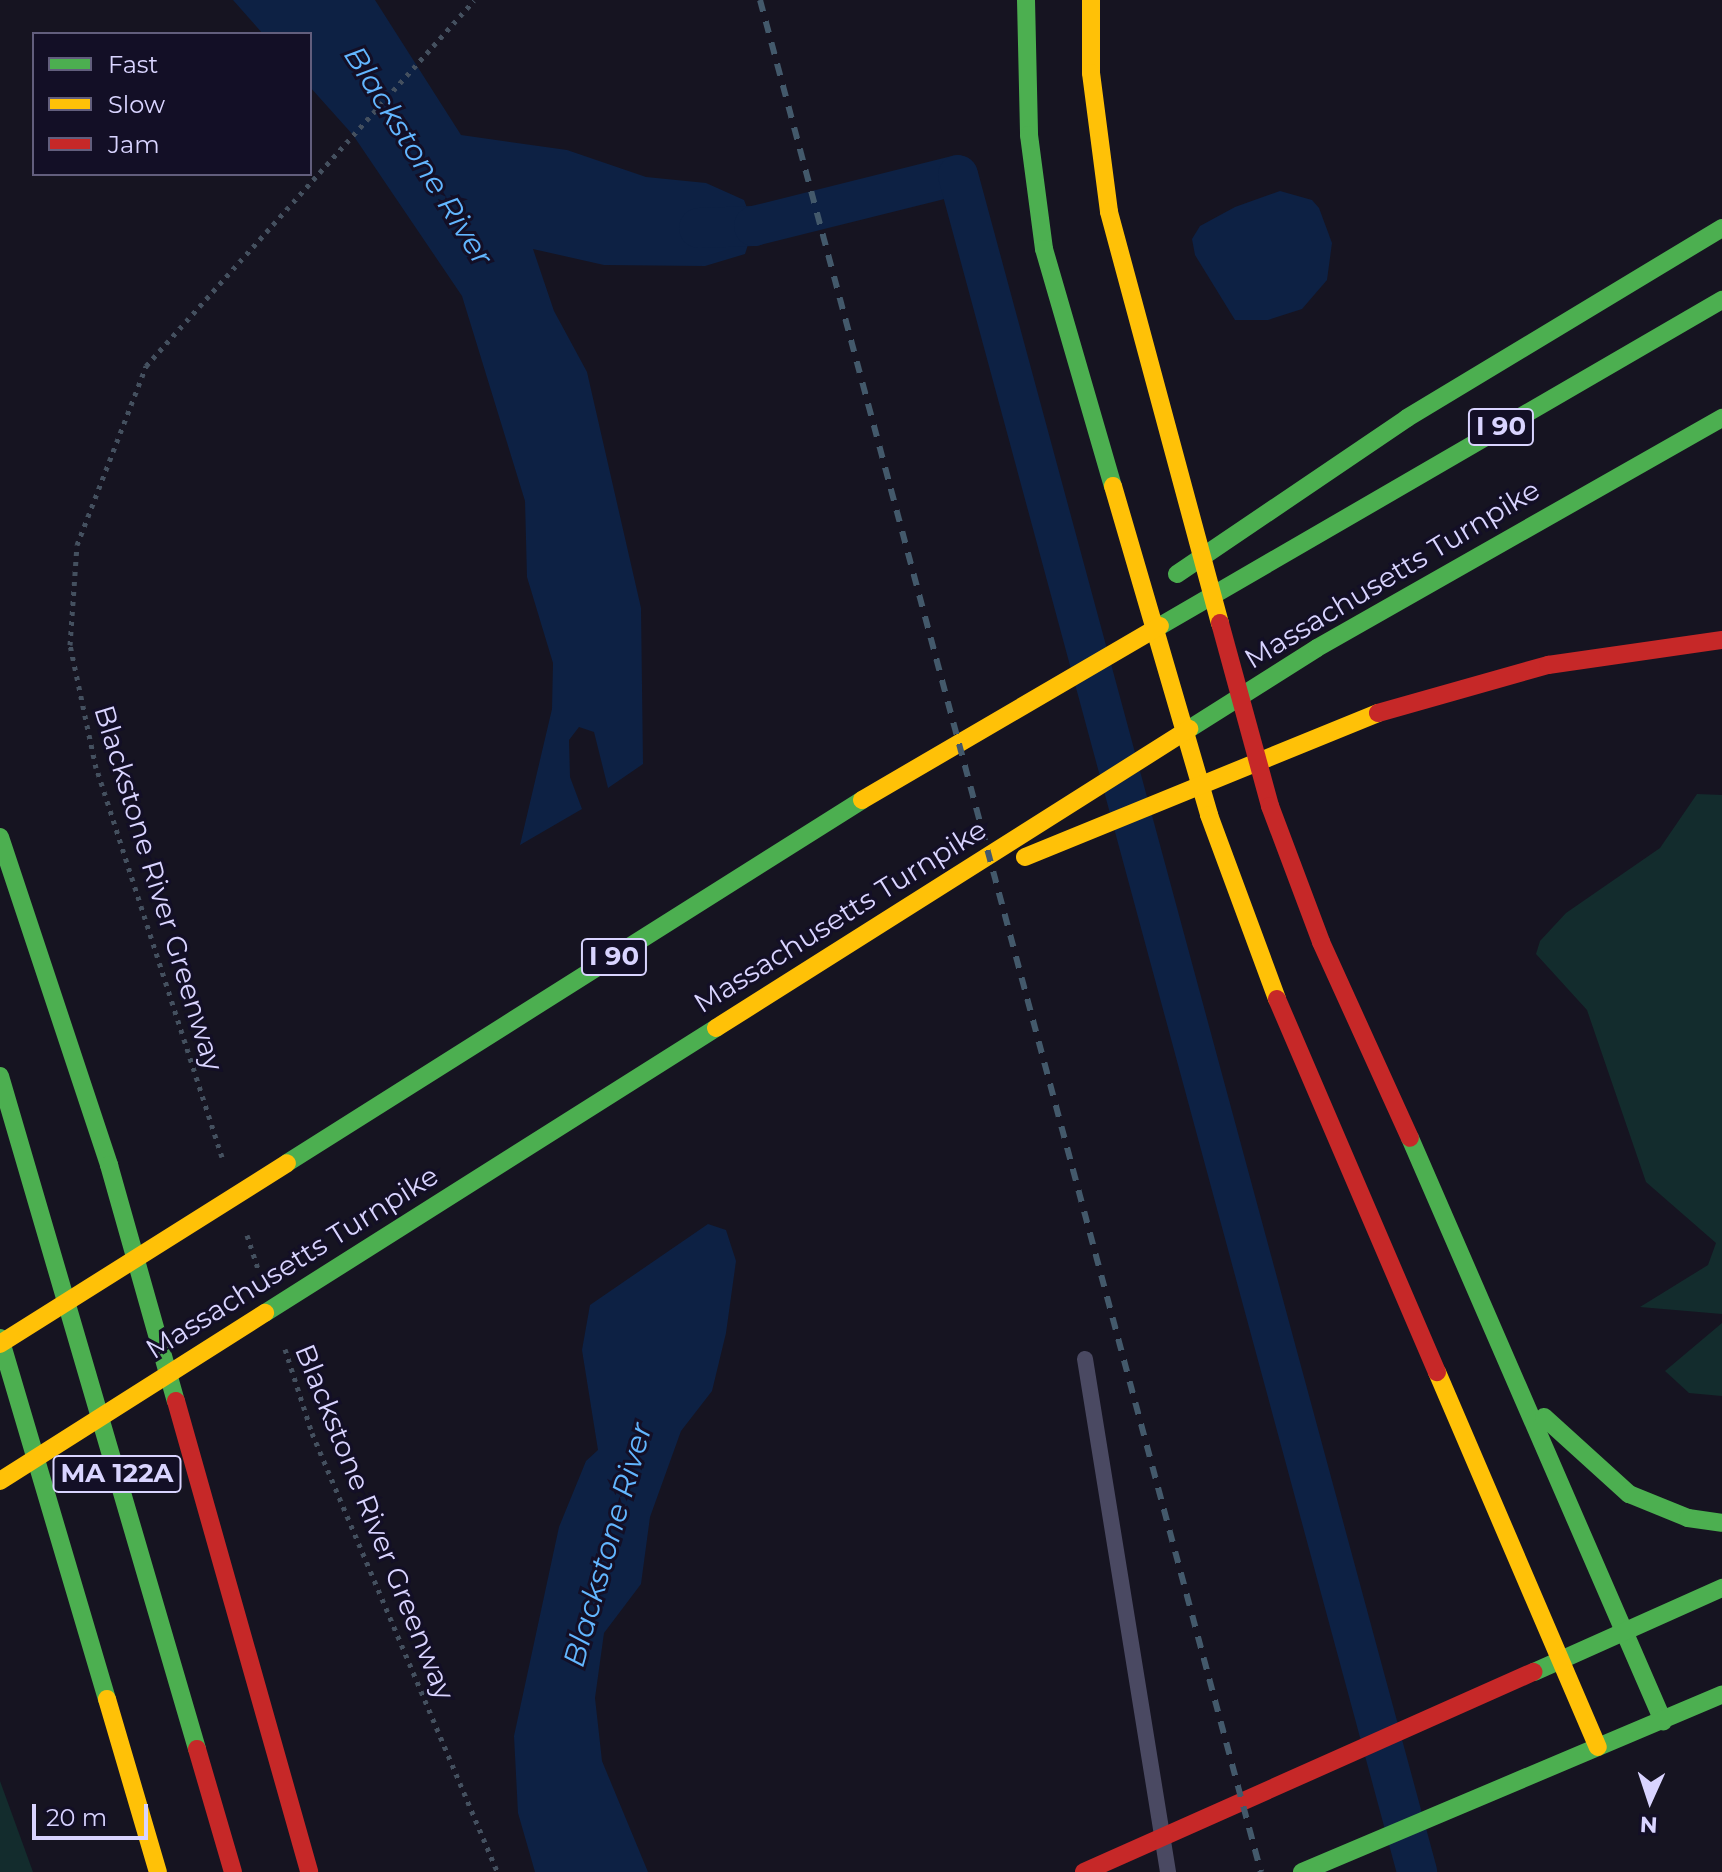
<!DOCTYPE html>
<style>
body{margin:0}
#map{position:relative;width:1722px;height:1872px;overflow:hidden;background:#161421;font-family:Montserrat,sans-serif}
div>[style]{position:absolute}
.green>*{inset:0;background:#132c2d}
.water>*{inset:0;background:#0d2144}
.canal>*{height:40px;margin:-20px;padding:0 20px;transform-origin:20px;border-radius:20px;background:#0d2144}
.path>*{height:5px;margin-top:-2.5px;transform-origin:0;background:repeating-linear-gradient(90deg,#44505f 0 4px,transparent 0 10px)}
.lane>*{height:16px;margin:-8px;padding:0 8px;transform-origin:8px;border-radius:8px;background:#4a4962}
.fast>*{height:18px;margin:-9px;padding:0 9px;transform-origin:9px;border-radius:9px;background:#4caf50}
.slow>*{height:18px;margin:-9px;padding:0 9px;transform-origin:9px;border-radius:9px;background:#ffc107}
.jam>*{height:18px;margin:-9px;padding:0 9px;transform-origin:9px;border-radius:9px;background:#c62828}
.rail>*{height:6px;margin-top:-3px;transform-origin:0;background:repeating-linear-gradient(90deg,#43596b 0 12px,transparent 0 22px)}
span{translate:-50% -50%;white-space:nowrap;text-align:center;line-height:1.15;-webkit-text-stroke:6px #130f26;paint-order:stroke}
.shield-label span{padding:2px 6px;background:#130f26;border:2px solid;border-radius:6px;-webkit-text-stroke-width:0}
.shield-label{font-size:26px;color:#d9d4ff;font-weight:700}
.street-label{font-size:28px;color:#d9d4ff}
.water-label{font-size:30px;color:#62b6ff;font-style:italic}
.legend{position:absolute;left:32px;top:32px;width:280px;height:144px;box-sizing:border-box;background:#130f26;border:2px solid #625e7d;margin:0;padding:10px 14px;list-style:none;font-size:24px;color:#d9d4ff}
.legend li{display:flex;align-items:center;gap:16px;height:40px}
.legend b{width:40px;border:2px solid #625e7d}
.north{position:absolute;left:1610px;top:1760px;width:80px;height:80px;-webkit-text-stroke:6px #130f26;paint-order:stroke;rotate:183deg;font-size:22px;font-weight:700;line-height:32px;text-align:center;color:#d9d4ff}
.north::after{content:'';display:block;margin:auto;width:28px;height:36px;background:#d9d4ff;clip-path:polygon(50% 0,100% 100%,50% 72%,0 100%)}
.scale{position:absolute;left:32px;top:1804px;width:116px;height:36px;box-sizing:border-box;border:4px solid #d9d4ff;border-top:0;padding-left:10px;font-size:24px;line-height:28px;white-space:nowrap;color:#d9d4ff;-webkit-text-stroke:6px #130f26;paint-order:stroke}
</style>
<div id="map">
<div class="green">
<div style="clip-path:polygon(1697px 794px,1722px 795px,1722px 1314px,1640px 1307px,1708px 1265px,1716px 1243px,1646px 1182px,1587px 1010px,1536px 954px,1540px 941px,1566px 913px,1660px 848px)"></div>
<div style="clip-path:polygon(1722px 1323px,1722px 1396px,1689px 1393px,1665px 1371px)"></div>
<div style="clip-path:polygon(0 1781px,33px 1872px,0 1872px)"></div>
</div>
<div class="water">
<div style="clip-path:polygon(233px 0,375px 0,461px 135px,567px 150px,646px 177px,706px 183px,744px 200px,754px 226px,745px 254px,705px 266px,604px 265px,533px 249px,554px 311px,587px 372px,641px 608px,643px 764px,608px 788px,594px 732px,579px 727px,569px 740px,570px 777px,582px 809px,520px 845px,552px 709px,553px 663px,527px 577px,525px 501px,462px 296px,353px 135px,310px 87px,310px 34px,263px 34px)"></div>
<div style="clip-path:polygon(1280px 191px,1312px 200px,1319px 208px,1332px 243px,1327px 280px,1302px 309px,1268px 320px,1235px 320px,1195px 255px,1192px 239px,1200px 226px,1235px 207px)"></div>
<div style="clip-path:polygon(708px 1224px,726px 1230px,736px 1261px,726px 1333px,712px 1391px,681px 1431px,650px 1517px,641px 1584px,604px 1633px,595px 1698px,602px 1761px,648px 1872px,535px 1872px,518px 1813px,514px 1736px,559px 1527px,586px 1461px,598px 1450px,582px 1350px,590px 1305px)"></div>
</div>
<div class="canal">
<div style="left:699px;top:228px;width:55px;rotate:-2.1deg"></div>
<div style="left:754px;top:226px;width:210px;rotate:-14deg"></div>
<div style="left:958px;top:175px;width:1758px;rotate:74.86deg"></div>
</div>
<div class="path">
<div style="left:222px;top:1157px;width:409px;rotate:-107.9deg"></div>
<div style="left:96px;top:768px;width:126px;rotate:-101.9deg"></div>
<div style="left:70px;top:645px;width:100px;rotate:-86deg"></div>
<div style="left:77px;top:545px;width:192px;rotate:-68.9deg"></div>
<div style="left:146px;top:366px;width:491px;rotate:-48.1deg"></div>
<div style="left:247px;top:1235px;width:38px;rotate:72deg"></div>
<div style="left:285px;top:1349px;width:88px;rotate:72.2deg"></div>
<div style="left:312px;top:1433px;width:476px;rotate:67.1deg"></div>
</div>
<div class="lane">
<div style="left:1085px;top:1359px;width:520px;rotate:80.81deg"></div>
</div>
<div class="fast">
<div style="left:1026px;top:0;width:135px;rotate:88.7deg"></div>
<div style="left:1029px;top:135px;width:115px;rotate:82.5deg"></div>
<div style="left:1044px;top:249px;width:247px;rotate:73.8deg"></div>
<div style="left:1177px;top:574px;width:278px;rotate:-34.1deg"></div>
<div style="left:1407px;top:418px;width:368px;rotate:-31.1deg"></div>
<div style="left:1160px;top:626px;width:650px;rotate:-30.12deg"></div>
<div style="left:1189px;top:729px;width:151px;rotate:-32.3deg"></div>
<div style="left:1317px;top:648px;width:466px;rotate:-29.6deg"></div>
<div style="left:0;top:837px;width:346px;rotate:71.6deg"></div>
<div style="left:109px;top:1165px;width:245px;rotate:74.2deg"></div>
<div style="left:0;top:1076px;width:701px;rotate:73.68deg"></div>
<div style="left:1410px;top:1138px;width:636px;rotate:66.54deg"></div>
<div style="left:287px;top:1163px;width:680px;rotate:-32.26deg"></div>
<div style="left:265px;top:1313px;width:534px;rotate:-32.29deg"></div>
<div style="left:0;top:1338px;width:377px;rotate:73.5deg"></div>
<div style="left:1544px;top:1417px;width:115px;rotate:42.2deg"></div>
<div style="left:1629px;top:1494px;width:64px;rotate:22.1deg"></div>
<div style="left:1688px;top:1518px;width:34px;rotate:8deg"></div>
<div style="left:1534px;top:1672px;width:206px;rotate:-24.1deg"></div>
<div style="left:1302px;top:1872px;width:456px;rotate:-22.9deg"></div>
</div>
<div class="slow">
<div style="left:1091px;top:0;width:73px;rotate:90deg"></div>
<div style="left:1091px;top:73px;width:140px;rotate:82.6deg"></div>
<div style="left:1109px;top:212px;width:426px;rotate:74.9deg"></div>
<div style="left:1113px;top:486px;width:343px;rotate:73.7deg"></div>
<div style="left:1209px;top:815px;width:196px;rotate:69.7deg"></div>
<div style="left:862px;top:800px;width:345px;rotate:-30.3deg"></div>
<div style="left:1025px;top:857px;width:381px;rotate:-22.2deg"></div>
<div style="left:716px;top:1028px;width:560px;rotate:-32.3deg"></div>
<div style="left:0;top:1344px;width:339px;rotate:-32.2deg"></div>
<div style="left:1437px;top:1372px;width:408px;rotate:66.8deg"></div>
<div style="left:0;top:1481px;width:314px;rotate:-32.4deg"></div>
<div style="left:107px;top:1699px;width:180px;rotate:73.6deg"></div>
</div>
<div class="jam">
<div style="left:1220px;top:623px;width:190px;rotate:74.7deg"></div>
<div style="left:1270px;top:806px;width:145px;rotate:69.4deg"></div>
<div style="left:1321px;top:942px;width:215px;rotate:65.6deg"></div>
<div style="left:1378px;top:713px;width:177px;rotate:-15.8deg"></div>
<div style="left:1548px;top:665px;width:176px;rotate:-8.2deg"></div>
<div style="left:1277px;top:999px;width:406px;rotate:66.8deg"></div>
<div style="left:176px;top:1401px;width:489px;rotate:74.2deg"></div>
<div style="left:197px;top:1749px;width:128px;rotate:73.7deg"></div>
<div style="left:1084px;top:1872px;width:492px;rotate:-24deg"></div>
</div>
<div class="rail">
<div style="left:760px;top:0;width:1938px;rotate:75.02deg"></div>
</div>
<div class="shield-label">
<span style="left:1501px;top:427px">I 90</span>
<span style="left:614px;top:957px">I 90</span>
<span style="left:117px;top:1474px">MA 122A</span>
</div>
<div class="street-label">
<span style="left:1392px;top:574px;rotate:-31deg">Massachusetts Turnpike</span>
<span style="left:159px;top:888px;rotate:73deg">Blackstone River Greenway</span>
<span style="left:840px;top:916px;rotate:-32deg">Massachusetts Turnpike</span>
<span style="left:292px;top:1262px;rotate:-32deg">Massachusetts Turnpike</span>
<span style="left:375px;top:1522px;rotate:68deg">Blackstone River Greenway</span>
</div>
<div class="water-label">
<span style="left:418px;top:156px;rotate:58deg">Blackstone River</span>
<span style="left:608px;top:1545px;rotate:-74deg">Blackstone River</span>
</div>
<ul class="legend">
<li><b style="height:10px;background:#4caf50"></b>Fast</li>
<li><b style="height:10px;background:#ffc107"></b>Slow</li>
<li><b style="height:10px;background:#c62828"></b>Jam</li>
</ul>
<div class="north">N</div>
<div class="scale">20 m</div>
</div>
